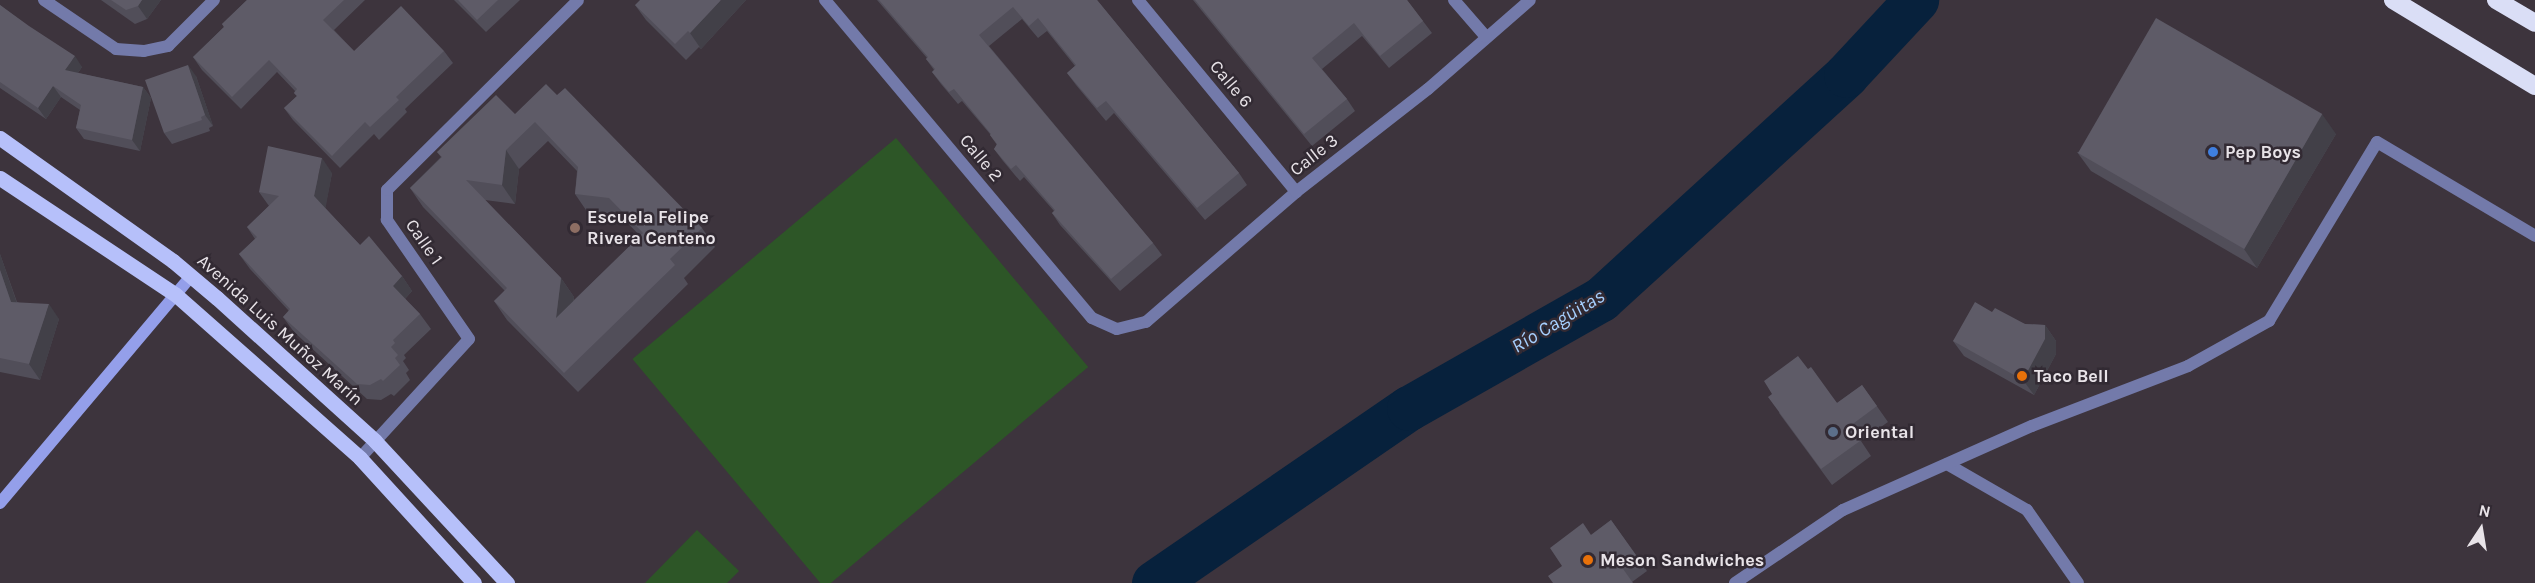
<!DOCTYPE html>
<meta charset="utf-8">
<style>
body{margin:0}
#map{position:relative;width:2535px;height:583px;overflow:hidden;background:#3d343d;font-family:Karla,sans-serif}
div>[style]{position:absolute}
.green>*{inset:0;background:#2d5627;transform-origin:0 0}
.river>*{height:45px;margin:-22.5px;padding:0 22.5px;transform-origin:22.5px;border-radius:22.5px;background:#07213c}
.lane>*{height:12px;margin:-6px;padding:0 6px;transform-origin:6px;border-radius:6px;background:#737aaa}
.street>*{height:12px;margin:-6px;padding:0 6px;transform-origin:6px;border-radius:6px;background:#737aaa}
.secondary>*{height:12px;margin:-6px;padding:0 6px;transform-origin:6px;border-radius:6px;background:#949fea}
.primary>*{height:15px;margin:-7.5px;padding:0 7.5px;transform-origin:7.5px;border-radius:7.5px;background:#b6c0fa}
.highway>*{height:18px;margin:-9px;padding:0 9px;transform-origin:9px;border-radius:9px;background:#dadef6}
.wall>*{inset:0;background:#514e59}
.shaded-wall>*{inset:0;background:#424048}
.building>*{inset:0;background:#5e5b67;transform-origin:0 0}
.dots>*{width:16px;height:16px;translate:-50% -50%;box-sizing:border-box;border:3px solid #322a33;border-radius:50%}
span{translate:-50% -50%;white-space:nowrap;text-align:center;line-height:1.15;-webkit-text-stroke:5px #322a33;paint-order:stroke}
.street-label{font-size:18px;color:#e8e3e8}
.poi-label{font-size:18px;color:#e8e3e8;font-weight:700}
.left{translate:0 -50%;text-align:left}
.water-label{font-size:20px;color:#a5cefd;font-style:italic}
.north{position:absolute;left:2451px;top:499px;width:60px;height:60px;-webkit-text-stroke:4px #322a33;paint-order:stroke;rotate:12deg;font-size:16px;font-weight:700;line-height:24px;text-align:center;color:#e8e3e8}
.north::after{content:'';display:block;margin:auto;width:21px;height:27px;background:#e8e3e8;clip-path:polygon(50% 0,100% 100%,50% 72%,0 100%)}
</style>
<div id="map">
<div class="green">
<div style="left:896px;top:138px;width:299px;height:344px;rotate:50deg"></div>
<div style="clip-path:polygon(697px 530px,739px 571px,727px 583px,645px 583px)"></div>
</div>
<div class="river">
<div style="left:1154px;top:583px;width:309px;rotate:-34.5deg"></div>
<div style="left:1409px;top:408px;width:221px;rotate:-29.6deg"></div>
<div style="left:1601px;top:299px;width:332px;rotate:-42.4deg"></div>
<div style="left:1846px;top:75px;width:103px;rotate:-47deg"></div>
</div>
<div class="lane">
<div style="left:1947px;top:464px;width:92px;rotate:29.9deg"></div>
<div style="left:2027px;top:510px;width:89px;rotate:55.1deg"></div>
<div style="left:1735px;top:583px;width:130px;rotate:-34.1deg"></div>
<div style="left:1843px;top:510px;width:207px;rotate:-24deg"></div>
<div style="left:2032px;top:426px;width:167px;rotate:-21deg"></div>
<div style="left:2188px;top:366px;width:93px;rotate:-29.1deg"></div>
<div style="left:2269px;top:321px;width:209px;rotate:-58.9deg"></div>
<div style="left:2377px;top:142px;width:184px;rotate:30.7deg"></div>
</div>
<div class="street">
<div style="left:44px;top:0;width:87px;rotate:34.2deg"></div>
<div style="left:116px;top:49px;width:28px;rotate:4deg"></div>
<div style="left:144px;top:51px;width:25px;rotate:-12deg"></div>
<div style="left:168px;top:46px;width:65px;rotate:-45deg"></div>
<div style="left:825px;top:0;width:415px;rotate:50deg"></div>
<div style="left:1092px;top:318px;width:27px;rotate:24deg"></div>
<div style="left:1117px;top:329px;width:30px;rotate:-14deg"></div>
<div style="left:1146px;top:322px;width:198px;rotate:-40.9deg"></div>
<div style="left:1296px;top:192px;width:167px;rotate:-38deg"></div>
<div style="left:1428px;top:89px;width:135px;rotate:-41.1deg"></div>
<div style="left:1138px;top:0;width:249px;rotate:50.5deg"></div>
<div style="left:1454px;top:0;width:49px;rotate:49.1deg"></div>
<div style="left:360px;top:458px;width:161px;rotate:-47.5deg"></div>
<div style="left:469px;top:339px;width:145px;rotate:-124.6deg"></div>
<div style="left:387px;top:220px;width:30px;rotate:-90deg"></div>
<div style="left:387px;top:190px;width:269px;rotate:-44.8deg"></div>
</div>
<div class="secondary">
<div style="left:0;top:503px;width:297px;rotate:-49.9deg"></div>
</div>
<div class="primary">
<div style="left:0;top:138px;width:212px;rotate:35.4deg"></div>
<div style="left:173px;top:261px;width:57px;rotate:40.1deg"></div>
<div style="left:217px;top:298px;width:213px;rotate:42.1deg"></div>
<div style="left:375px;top:441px;width:194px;rotate:47.1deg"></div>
<div style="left:0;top:178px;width:211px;rotate:33.6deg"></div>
<div style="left:176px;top:295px;width:246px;rotate:41.5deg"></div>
<div style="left:360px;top:458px;width:169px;rotate:47.6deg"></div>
</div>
<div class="highway">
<div style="left:2393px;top:0;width:166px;rotate:31.2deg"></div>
<div style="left:2496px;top:0;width:45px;rotate:30.5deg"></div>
</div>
<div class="wall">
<div style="clip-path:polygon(101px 0,161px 0,147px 19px,135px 24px)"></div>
<div style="clip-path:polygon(247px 0,365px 0,334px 30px,354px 51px,444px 51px,453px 63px,405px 109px,407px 112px,379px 140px,374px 134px,340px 168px,293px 120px,284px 108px,297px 96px,294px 93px,295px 91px,277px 72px,241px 109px,202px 70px,193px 57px,224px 27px,222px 24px)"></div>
<div style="clip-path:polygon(454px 0,520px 0,486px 32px)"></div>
<div style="clip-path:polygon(746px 0,701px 49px,699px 47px,686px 60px,646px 20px,635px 5px)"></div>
<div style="clip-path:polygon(877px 0,1097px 0,1239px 173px,1247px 185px,1205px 220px,1114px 113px,1106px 121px,1076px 85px,1067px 73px,1075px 66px,1047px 31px,1038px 38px,1022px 19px,989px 46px,1153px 243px,1162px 255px,1120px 291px,1060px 225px,1052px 213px,1054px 211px,1024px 177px,1020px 181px,1003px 161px,994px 149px,997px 145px,990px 135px,990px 134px,962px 101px,958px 104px,941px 84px,932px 72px,934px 70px,926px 59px,927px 58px)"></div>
<div style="clip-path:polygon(1193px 0,1407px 0,1432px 33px,1389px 68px,1362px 36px,1322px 69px,1347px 99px,1355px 111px,1312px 146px)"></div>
<div style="clip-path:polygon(0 5px,82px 67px,78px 73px,143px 87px,151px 98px,140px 151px,84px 139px,76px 128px,80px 110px,61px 97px,46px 119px,0 88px)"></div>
<div style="clip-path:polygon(196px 76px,213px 126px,209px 128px,210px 131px,172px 144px,164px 133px)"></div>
<div style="clip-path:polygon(evenodd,557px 95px,702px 228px,715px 247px,684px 278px,688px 284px,578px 392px,507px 320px,494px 301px,505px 291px,423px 207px,410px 188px,441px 157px,437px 152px,557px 95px,548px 141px,577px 171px,575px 194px,588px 213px,622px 217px,640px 236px,574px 300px,574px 297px,561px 278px,485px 200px,515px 204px,519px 169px,548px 141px)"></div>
<div style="clip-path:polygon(2336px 134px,2257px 268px,2091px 171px,2077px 152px)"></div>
<div style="clip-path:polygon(332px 173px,325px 208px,360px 245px,402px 276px,412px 291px,405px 299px,420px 314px,431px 329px,404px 355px,406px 358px,403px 361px,409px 370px,406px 373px,410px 380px,394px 396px,391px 394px,381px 400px,367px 399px,294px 332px,283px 317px,289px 311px,250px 269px,239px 254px,255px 239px,247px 227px,269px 206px,259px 192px)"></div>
<div style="clip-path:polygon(0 254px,17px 302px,59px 319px,40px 380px,0 372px)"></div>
<div style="clip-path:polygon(1992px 312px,2025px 324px,2045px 325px,2056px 341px,2056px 354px,2034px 395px,1964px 356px,1953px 341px)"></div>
<div style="clip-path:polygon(1808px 369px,1837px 403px,1862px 385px,1888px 422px,1861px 441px,1871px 456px,1832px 485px,1779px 413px)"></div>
<div style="clip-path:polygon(1611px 520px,1647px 571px,1632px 582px,1562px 566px,1591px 535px)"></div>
</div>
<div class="shaded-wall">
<div style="clip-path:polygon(142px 0,161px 0,147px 19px,138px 6px)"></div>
<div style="clip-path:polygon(721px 0,746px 0,701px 49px,690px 33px)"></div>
<div style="clip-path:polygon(75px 56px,82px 67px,72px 81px,65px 70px)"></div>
<div style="clip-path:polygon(188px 65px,196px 76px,213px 126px,205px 115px)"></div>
<div style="clip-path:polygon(53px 86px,61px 97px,46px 119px,38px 108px)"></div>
<div style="clip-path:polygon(143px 87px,151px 98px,140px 151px,132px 140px)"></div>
<div style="clip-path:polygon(2322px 114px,2336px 134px,2257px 268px,2244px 249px)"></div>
<div style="clip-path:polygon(506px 150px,519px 169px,515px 204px,502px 185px)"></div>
<div style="clip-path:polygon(322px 158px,332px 173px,325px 211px,314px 196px)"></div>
<div style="clip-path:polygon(0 254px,22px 318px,11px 302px,0 270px)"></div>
<div style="clip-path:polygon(402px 276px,412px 291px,403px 301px,393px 286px)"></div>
<div style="clip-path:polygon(561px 278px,574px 297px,569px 337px,556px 318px)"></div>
<div style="clip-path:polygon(49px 304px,59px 319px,40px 380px,29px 364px)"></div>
<div style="clip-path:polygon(2045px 325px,2056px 341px,2056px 354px,2034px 395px,2023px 380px)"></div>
</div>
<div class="building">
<div style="clip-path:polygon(111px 0,142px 0,138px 6px,126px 10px)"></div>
<div style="clip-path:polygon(247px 0,344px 0,323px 20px,354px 51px,401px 6px,444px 51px,396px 97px,399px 100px,370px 127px,365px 122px,332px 156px,284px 108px,297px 96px,294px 93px,297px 89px,269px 60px,232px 97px,193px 57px,224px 27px,222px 24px)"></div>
<div style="clip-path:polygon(458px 0,498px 0,477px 20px)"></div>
<div style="clip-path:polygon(640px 0,721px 0,690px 33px,688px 31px,675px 44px,635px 5px)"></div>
<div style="clip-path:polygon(879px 0,1097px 0,1239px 173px,1197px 208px,1106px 101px,1097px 108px,1067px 73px,1076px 65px,1038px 18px,1029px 26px,1013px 7px,979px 35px,1153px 243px,1111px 279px,1052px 213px,1055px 210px,1016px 165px,1011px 169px,994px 149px,997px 144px,990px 135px,991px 134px,954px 89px,949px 92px,932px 72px,935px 69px,926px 59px,928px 57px)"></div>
<div style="clip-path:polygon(1195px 0,1407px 0,1423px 21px,1380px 56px,1354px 23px,1312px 58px,1347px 99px,1304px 134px)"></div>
<div style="clip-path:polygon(0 5px,29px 26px,75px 56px,65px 70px,143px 87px,132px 140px,76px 128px,81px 105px,53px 86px,38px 108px,0 82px)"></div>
<div style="left:2156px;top:18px;width:192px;height:156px;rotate:30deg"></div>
<div style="clip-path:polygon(188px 65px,205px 115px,201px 117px,202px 120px,164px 133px,145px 80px)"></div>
<div style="clip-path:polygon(evenodd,546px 84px,557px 95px,565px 88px,702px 228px,670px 259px,675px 265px,564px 373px,494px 301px,507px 288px,410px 188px,442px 157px,437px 152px,496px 95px,515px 114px,546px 84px,535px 122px,578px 167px,575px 194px,609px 198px,643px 233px,556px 318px,561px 278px,466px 180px,502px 185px,506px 150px,535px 122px)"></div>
<div style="clip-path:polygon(268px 146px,322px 158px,314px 196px,360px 245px,369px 236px,402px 276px,393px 286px,420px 314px,393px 340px,395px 343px,391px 347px,398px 355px,395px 358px,400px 365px,383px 381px,381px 379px,370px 385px,357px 384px,283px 317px,290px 309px,239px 254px,257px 237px,247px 227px,279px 196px,259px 192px)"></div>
<div style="clip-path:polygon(0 270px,11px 302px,49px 304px,29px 364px,0 358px)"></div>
<div style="clip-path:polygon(1975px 302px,1992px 312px,1995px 308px,2025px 324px,2045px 325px,2045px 339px,2023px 380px,1953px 341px)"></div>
<div style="clip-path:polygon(1798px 356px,1808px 369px,1811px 367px,1837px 403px,1862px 385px,1877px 406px,1850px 426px,1860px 441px,1821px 469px,1768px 397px,1772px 394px,1764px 381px)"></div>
<div style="clip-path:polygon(1611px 520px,1636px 555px,1621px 566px,1633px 583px,1553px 583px,1548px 576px,1562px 566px,1550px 548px,1583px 523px,1591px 535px)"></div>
</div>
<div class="dots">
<div style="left:2213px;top:152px;background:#3f7fe0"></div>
<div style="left:575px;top:228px;background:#8d6e63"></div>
<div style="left:2022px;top:376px;background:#e8710a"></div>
<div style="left:1833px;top:432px;background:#5c6f8a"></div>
<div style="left:1588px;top:560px;background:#e8710a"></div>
</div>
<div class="street-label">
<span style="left:1231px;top:84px;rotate:50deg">Calle 6</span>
<span style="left:1314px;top:155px;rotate:-38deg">Calle 3</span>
<span style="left:981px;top:158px;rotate:50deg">Calle 2</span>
<span style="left:424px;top:242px;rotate:55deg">Calle 1</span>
<span style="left:280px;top:330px;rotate:42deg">Avenida Luis Muñoz Marín</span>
</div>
<div class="poi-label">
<span class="left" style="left:2225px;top:152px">Pep Boys</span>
<span class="left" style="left:587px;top:228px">Escuela Felipe<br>Rivera Centeno</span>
<span class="left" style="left:2034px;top:376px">Taco Bell</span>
<span class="left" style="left:1845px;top:432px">Oriental</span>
<span class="left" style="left:1600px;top:560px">Meson Sandwiches</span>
</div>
<div class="water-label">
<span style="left:1558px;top:321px;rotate:-31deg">Río Cagüitas</span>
</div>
<div class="north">N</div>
</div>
